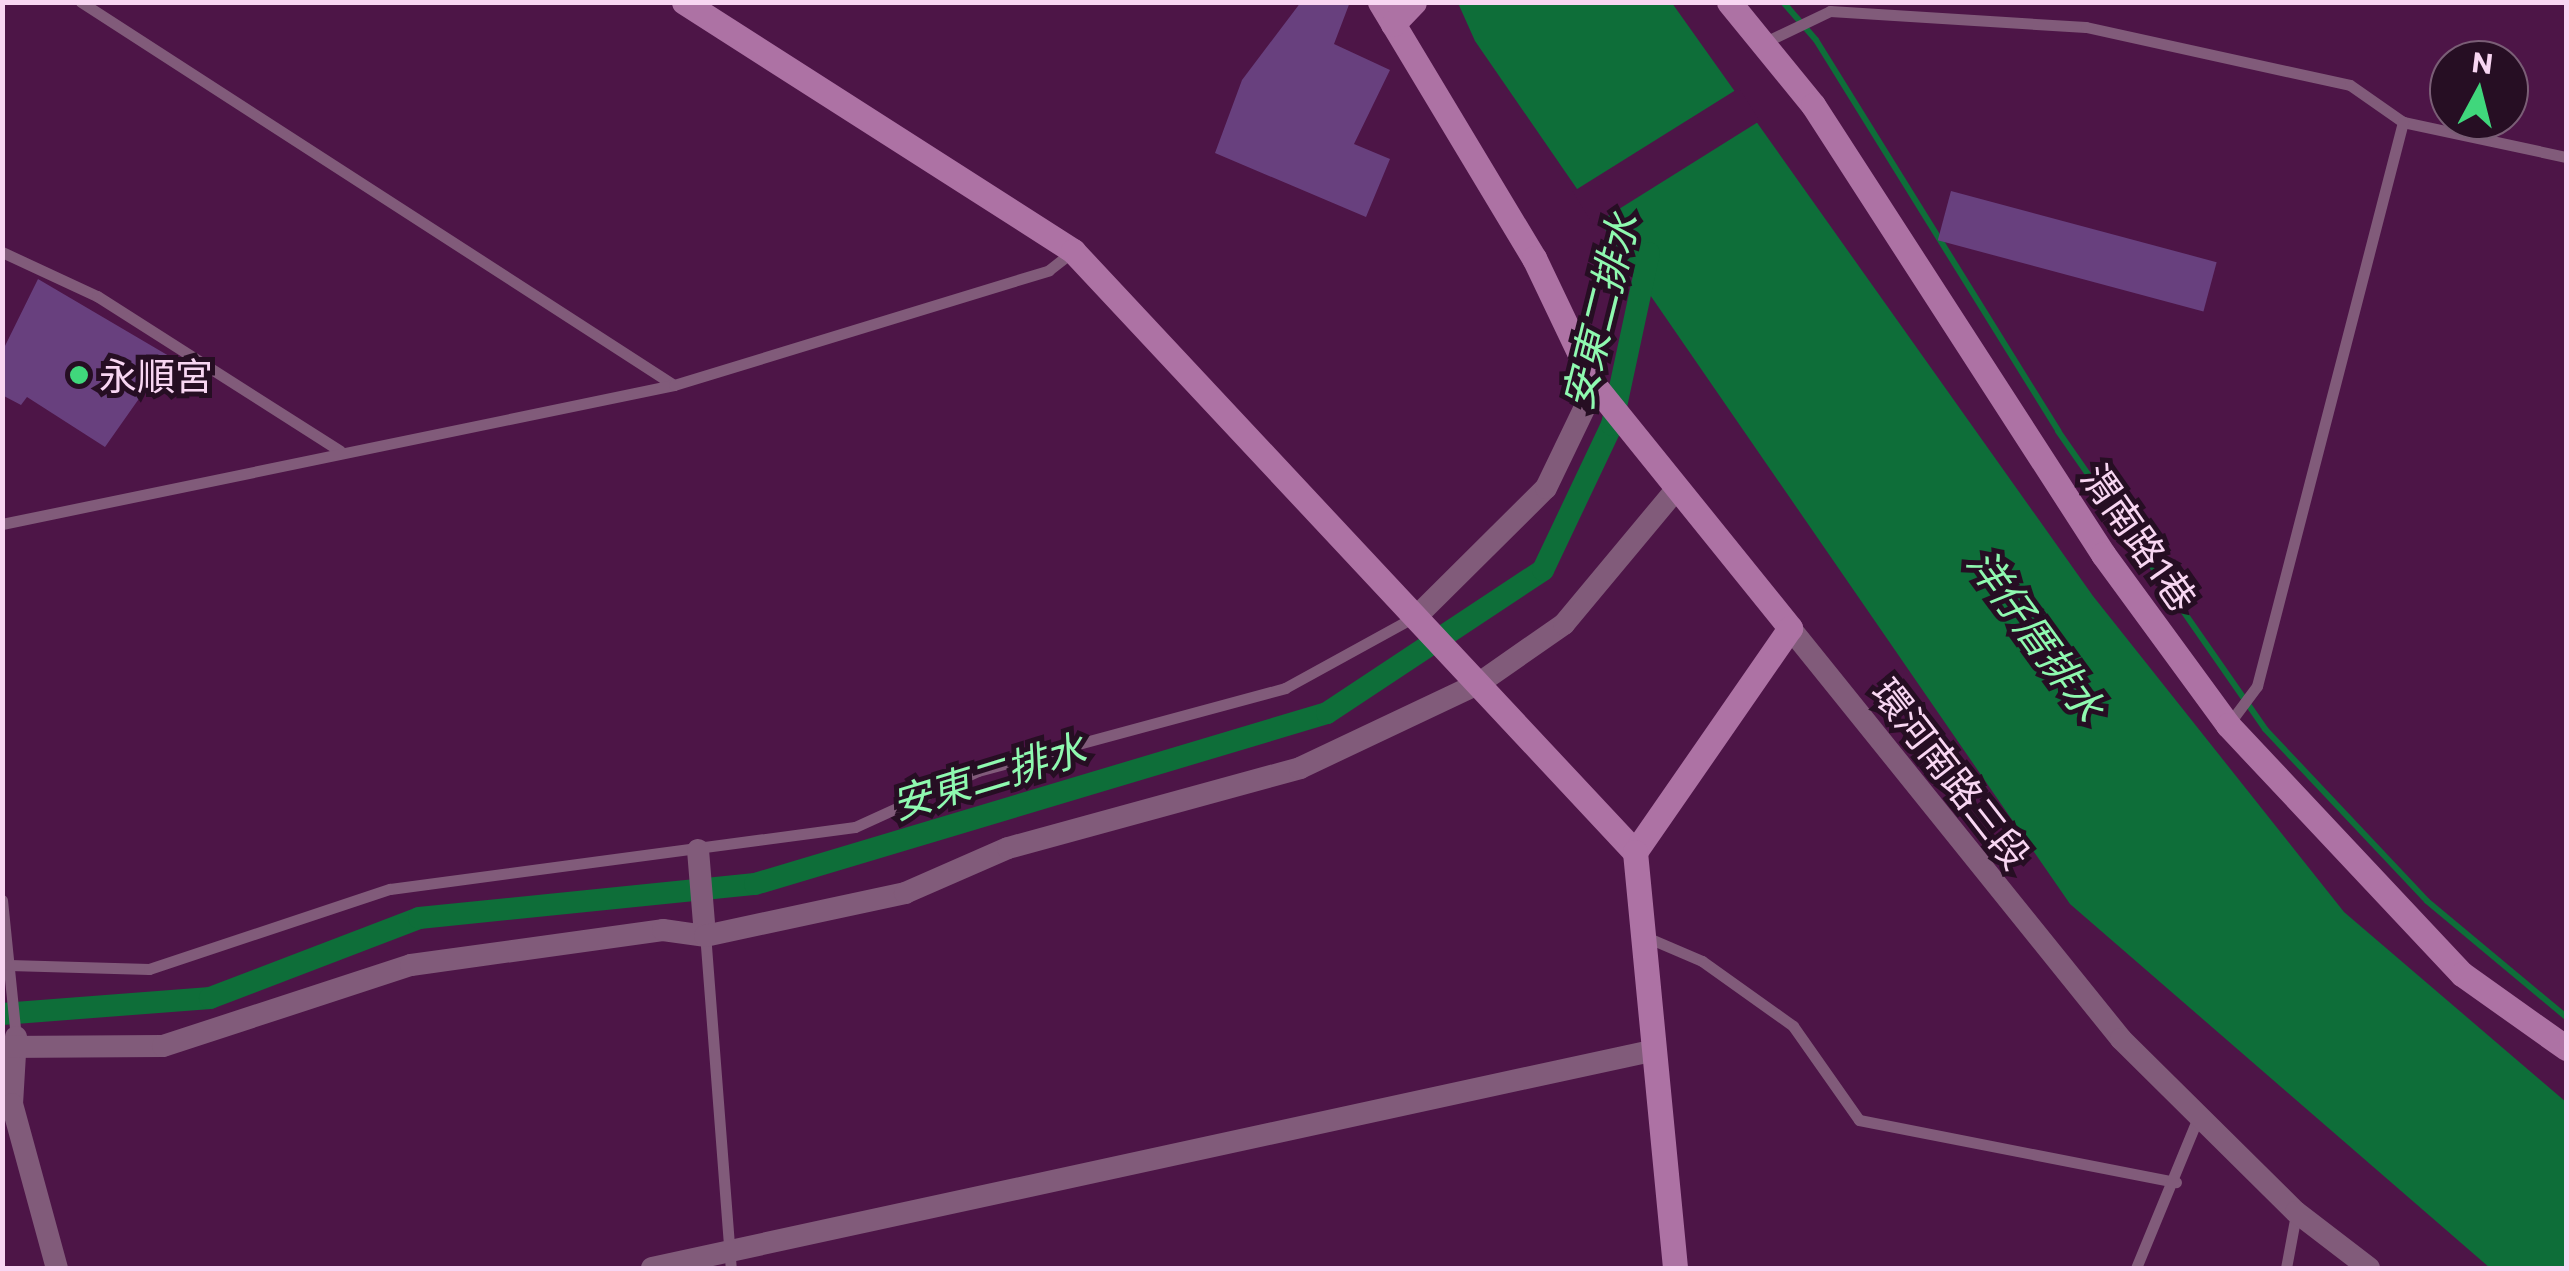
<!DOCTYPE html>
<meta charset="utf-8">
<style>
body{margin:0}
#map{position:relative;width:2569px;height:1271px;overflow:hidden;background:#4d1547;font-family:Commissioner,"Noto Sans TC",sans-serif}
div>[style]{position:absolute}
.water>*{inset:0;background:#0e6e39}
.pier>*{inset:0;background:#4d1547;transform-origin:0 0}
.stream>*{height:6px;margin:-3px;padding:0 3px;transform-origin:3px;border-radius:3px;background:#0e6e39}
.canal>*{height:22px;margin:-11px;padding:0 11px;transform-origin:11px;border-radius:11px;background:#0e6e39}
.building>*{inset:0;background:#68407e;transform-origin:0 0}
.lane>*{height:11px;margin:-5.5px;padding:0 5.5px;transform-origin:5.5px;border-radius:5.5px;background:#815b7a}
.street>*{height:22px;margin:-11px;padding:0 11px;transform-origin:11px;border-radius:11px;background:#815b7a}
.secondary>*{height:25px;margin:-12.5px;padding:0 12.5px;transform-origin:12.5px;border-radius:12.5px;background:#ad72a4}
.dots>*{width:28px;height:28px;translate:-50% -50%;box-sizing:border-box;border:5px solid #260e23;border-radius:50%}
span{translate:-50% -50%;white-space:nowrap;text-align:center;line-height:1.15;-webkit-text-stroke:10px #260e23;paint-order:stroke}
.poi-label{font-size:38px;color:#f8d6f2}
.left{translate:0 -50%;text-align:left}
.street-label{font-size:38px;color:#f8d6f2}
.water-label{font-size:40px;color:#8ff9b0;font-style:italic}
.frame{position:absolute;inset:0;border:5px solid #f8d6f2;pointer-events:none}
.north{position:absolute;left:2429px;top:40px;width:100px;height:100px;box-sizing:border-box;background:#260e23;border:2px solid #7a5e76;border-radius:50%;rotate:7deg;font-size:28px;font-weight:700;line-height:40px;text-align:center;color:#f8d6f2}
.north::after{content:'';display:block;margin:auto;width:35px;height:45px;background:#40d77c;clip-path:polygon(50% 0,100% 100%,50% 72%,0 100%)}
</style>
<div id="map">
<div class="water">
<div style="clip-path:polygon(1458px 3px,1672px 3px,2093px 596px,2344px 912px,2566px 1102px,2566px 1268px,2490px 1268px,2070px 904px,1475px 41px)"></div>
</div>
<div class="pier">
<div style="left:1739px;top:88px;width:39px;height:196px;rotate:58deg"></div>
</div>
<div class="stream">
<div style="left:1783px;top:2px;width:50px;rotate:49deg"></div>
<div style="left:1816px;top:40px;width:460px;rotate:58.2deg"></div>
<div style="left:2058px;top:431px;width:363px;rotate:55.2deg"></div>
<div style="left:2265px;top:729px;width:236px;rotate:46.7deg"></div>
<div style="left:2427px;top:901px;width:181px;rotate:39.8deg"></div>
</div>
<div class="canal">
<div style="left:2px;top:1014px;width:209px;rotate:-4.4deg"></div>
<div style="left:210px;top:998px;width:224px;rotate:-20.9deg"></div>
<div style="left:419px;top:918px;width:338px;rotate:-5.8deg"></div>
<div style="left:755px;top:884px;width:597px;rotate:-16.64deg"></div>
<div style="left:1327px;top:713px;width:259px;rotate:-33.5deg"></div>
<div style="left:1543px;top:570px;width:161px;rotate:-64.6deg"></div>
<div style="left:1612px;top:425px;width:176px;rotate:-77.9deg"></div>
</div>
<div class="building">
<div style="clip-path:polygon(1301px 2px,1350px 2px,1334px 44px,1390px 70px,1354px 144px,1390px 159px,1366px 217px,1215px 153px,1242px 80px)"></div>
<div style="left:1951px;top:191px;width:275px;height:51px;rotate:15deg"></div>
<div style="clip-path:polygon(38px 279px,169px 356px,105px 447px,27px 397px,21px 405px,2px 395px,2px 352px)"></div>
</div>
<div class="lane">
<div style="left:81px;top:2px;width:706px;rotate:32.86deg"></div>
<div style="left:1763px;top:43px;width:74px;rotate:-25.5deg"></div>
<div style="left:1830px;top:11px;width:256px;rotate:3.6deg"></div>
<div style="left:2086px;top:27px;width:270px;rotate:12.4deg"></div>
<div style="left:2350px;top:85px;width:65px;rotate:34.9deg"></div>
<div style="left:2403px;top:122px;width:167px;rotate:12.1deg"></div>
<div style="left:2px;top:252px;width:105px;rotate:24.9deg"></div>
<div style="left:97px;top:296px;width:288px;rotate:32.5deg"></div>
<div style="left:2px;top:524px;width:686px;rotate:-11.69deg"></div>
<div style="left:674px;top:385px;width:392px;rotate:-17deg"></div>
<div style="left:1049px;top:270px;width:31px;rotate:-38deg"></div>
<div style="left:2228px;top:725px;width:49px;rotate:-53.4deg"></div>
<div style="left:2257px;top:686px;width:583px;rotate:-75.49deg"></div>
<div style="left:2px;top:900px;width:138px;rotate:84.2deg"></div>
<div style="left:705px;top:933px;width:336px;rotate:85.6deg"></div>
<div style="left:1646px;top:937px;width:61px;rotate:23.2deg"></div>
<div style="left:1702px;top:961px;width:112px;rotate:35.5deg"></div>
<div style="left:1793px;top:1026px;width:115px;rotate:54.9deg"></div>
<div style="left:1859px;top:1120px;width:323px;rotate:11.1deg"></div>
<div style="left:9px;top:965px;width:140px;rotate:1.6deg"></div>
<div style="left:149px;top:969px;width:254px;rotate:-18.4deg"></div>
<div style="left:390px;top:889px;width:469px;rotate:-7.6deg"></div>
<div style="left:855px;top:827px;width:135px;rotate:-24.5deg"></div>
<div style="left:978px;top:771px;width:318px;rotate:-15.1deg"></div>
<div style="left:1285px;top:688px;width:149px;rotate:-28.8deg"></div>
<div style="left:2136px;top:1268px;width:165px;rotate:-67.6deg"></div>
<div style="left:2286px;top:1268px;width:55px;rotate:-79.5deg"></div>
</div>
<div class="street">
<div style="left:1420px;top:613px;width:177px;rotate:-44.8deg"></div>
<div style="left:1546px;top:488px;width:113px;rotate:-64.3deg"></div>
<div style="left:1790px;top:628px;width:528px;rotate:51.15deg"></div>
<div style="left:2121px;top:1039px;width:246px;rotate:44.7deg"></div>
<div style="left:2296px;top:1212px;width:92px;rotate:37.5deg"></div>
<div style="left:698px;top:850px;width:73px;rotate:85.3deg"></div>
<div style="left:16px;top:1037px;width:67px;rotate:93.4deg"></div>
<div style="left:12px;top:1104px;width:170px;rotate:74.7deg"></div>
<div style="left:2px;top:1047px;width:161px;rotate:-0.4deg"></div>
<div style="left:163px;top:1046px;width:261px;rotate:-18.1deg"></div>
<div style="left:411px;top:965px;width:254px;rotate:-7.9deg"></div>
<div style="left:663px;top:930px;width:42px;rotate:8.1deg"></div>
<div style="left:705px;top:936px;width:205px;rotate:-12.1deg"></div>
<div style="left:905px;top:893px;width:112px;rotate:-23.6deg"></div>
<div style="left:1008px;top:848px;width:303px;rotate:-15.3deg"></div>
<div style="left:1300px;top:768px;width:197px;rotate:-25.3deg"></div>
<div style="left:1478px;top:684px;width:105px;rotate:-34.9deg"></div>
<div style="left:1564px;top:624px;width:178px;rotate:-50.2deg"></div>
<div style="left:652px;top:1268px;width:1026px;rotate:-12.26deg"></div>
</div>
<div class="secondary">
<div style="left:684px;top:2px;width:462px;rotate:32.6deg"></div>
<div style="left:1073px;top:251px;width:823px;rotate:46.92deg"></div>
<div style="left:1380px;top:2px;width:299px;rotate:59deg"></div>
<div style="left:1534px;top:258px;width:142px;rotate:64.5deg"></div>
<div style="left:1595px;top:386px;width:311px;rotate:51.1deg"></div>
<div style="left:1790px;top:628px;width:272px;rotate:124.7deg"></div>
<div style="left:1635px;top:852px;width:418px;rotate:84.5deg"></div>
<div style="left:1729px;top:2px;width:133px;rotate:50.8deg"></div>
<div style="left:1813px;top:105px;width:535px;rotate:57.14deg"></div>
<div style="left:2103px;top:554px;width:212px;rotate:53.8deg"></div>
<div style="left:2228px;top:725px;width:342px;rotate:46.8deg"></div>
<div style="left:2462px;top:974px;width:128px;rotate:35.4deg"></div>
<div style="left:1393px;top:24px;width:30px;rotate:-46deg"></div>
</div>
<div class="dots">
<div style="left:79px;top:375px;background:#40d77c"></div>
</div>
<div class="poi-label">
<span class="left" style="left:99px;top:375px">永順宮</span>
</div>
<div class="street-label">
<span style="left:2140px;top:537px;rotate:55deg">渭南路1巷</span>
<span style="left:1952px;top:773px;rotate:52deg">環河南路三段</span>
</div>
<div class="water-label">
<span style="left:1599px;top:311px;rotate:-76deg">安東二排水</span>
<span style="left:2037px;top:634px;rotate:54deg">洋仔厝排水</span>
<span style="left:988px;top:775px;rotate:-17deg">安東二排水</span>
</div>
<div class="frame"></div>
<div class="north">N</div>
</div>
